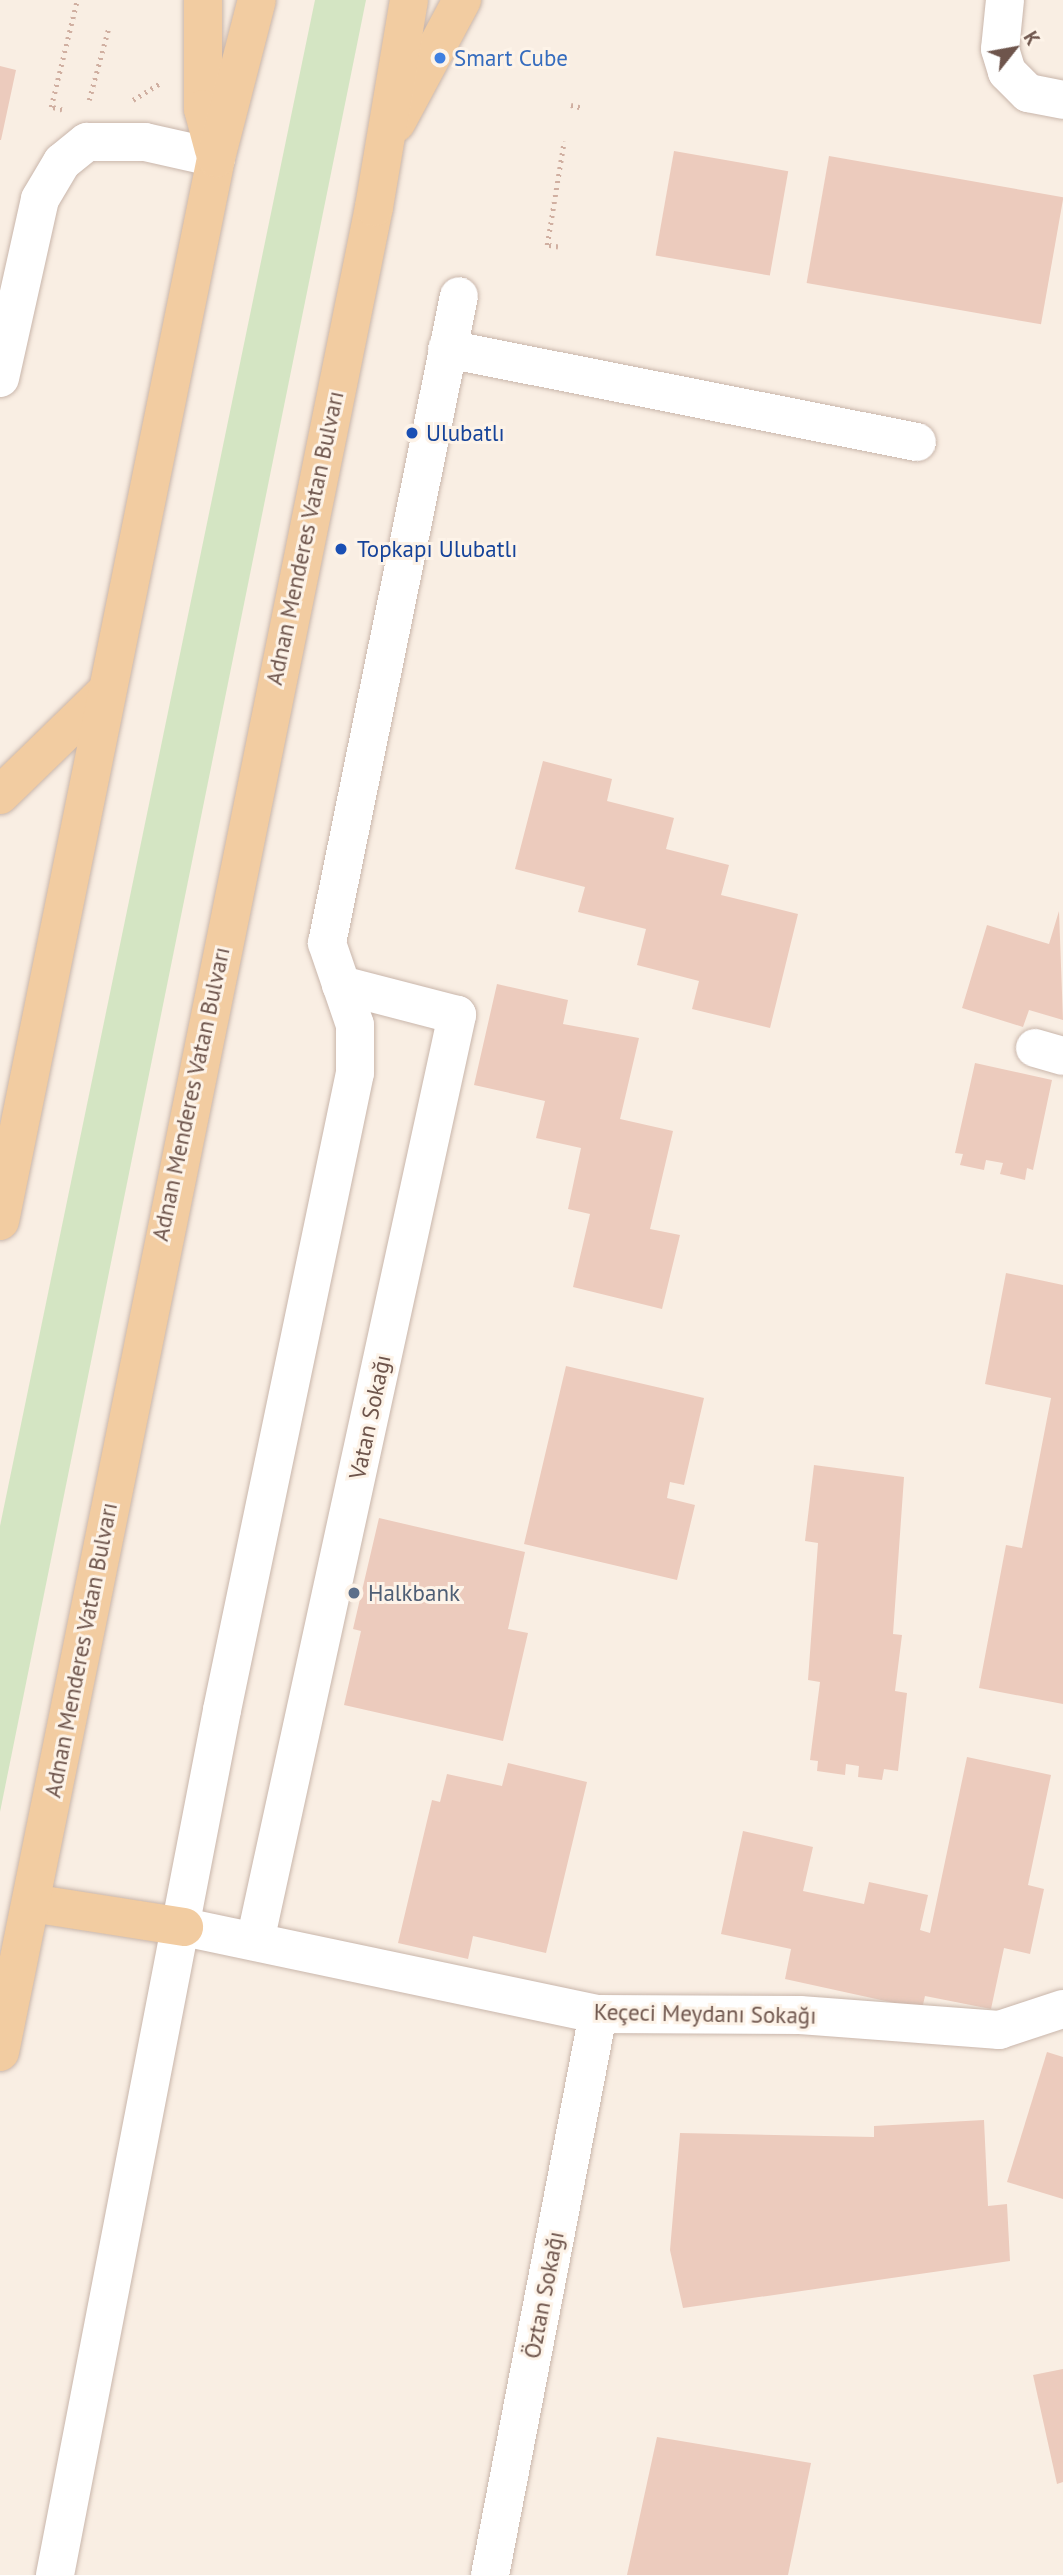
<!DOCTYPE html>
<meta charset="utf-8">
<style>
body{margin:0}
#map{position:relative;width:1063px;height:2575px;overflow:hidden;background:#f9eee3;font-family:"PT Sans",sans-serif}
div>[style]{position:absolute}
.green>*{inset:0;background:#d4e5c3}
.building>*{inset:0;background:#eccbbd;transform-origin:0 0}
.path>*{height:4.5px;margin-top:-2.25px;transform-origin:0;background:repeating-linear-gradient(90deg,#d0afa1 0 2px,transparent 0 7px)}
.roads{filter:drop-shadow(0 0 2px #c9b6ab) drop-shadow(0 0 2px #c9b6ab)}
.minor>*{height:38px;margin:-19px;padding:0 19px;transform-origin:19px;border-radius:19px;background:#fff}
.major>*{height:38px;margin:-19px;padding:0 19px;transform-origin:19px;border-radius:19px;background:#f2cca1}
.dots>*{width:19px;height:19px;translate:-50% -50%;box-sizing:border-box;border:4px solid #fdf3e8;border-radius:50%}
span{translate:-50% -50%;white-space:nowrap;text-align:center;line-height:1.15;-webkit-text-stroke:6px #fdf3e8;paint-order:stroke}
.shop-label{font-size:23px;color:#366cbe}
.left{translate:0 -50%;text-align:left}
.transit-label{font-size:23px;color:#164399}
.street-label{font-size:23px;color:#6e554c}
.service-label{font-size:23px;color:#4e5e75}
.north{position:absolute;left:979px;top:14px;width:70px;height:70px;-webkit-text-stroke:5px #fdf3e8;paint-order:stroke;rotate:59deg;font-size:19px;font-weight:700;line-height:28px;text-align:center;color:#6e554c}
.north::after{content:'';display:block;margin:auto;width:24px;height:32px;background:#6e554c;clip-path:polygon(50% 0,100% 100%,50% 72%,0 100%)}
</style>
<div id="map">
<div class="green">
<div style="clip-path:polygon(315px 0,366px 0,0 1812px,0 1526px)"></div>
</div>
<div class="building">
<div style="clip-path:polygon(0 66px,16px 70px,1px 140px,0 140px)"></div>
<div style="left:674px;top:151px;width:116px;height:106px;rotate:10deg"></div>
<div style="left:829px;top:156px;width:238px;height:129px;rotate:10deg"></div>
<div style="clip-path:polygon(543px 761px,612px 779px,607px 801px,674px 818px,666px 849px,729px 865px,721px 895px,798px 914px,770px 1028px,692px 1009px,699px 981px,637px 965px,646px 929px,578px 912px,585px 887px,515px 869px)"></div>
<div style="clip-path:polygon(1059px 911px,1063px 1020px,1029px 1010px,1023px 1027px,962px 1008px,987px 925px,1049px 944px)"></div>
<div style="clip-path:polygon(497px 984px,568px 1000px,563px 1024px,639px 1038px,620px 1119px,673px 1131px,650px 1229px,680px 1235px,662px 1309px,573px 1287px,590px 1214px,568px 1209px,581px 1148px,536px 1138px,545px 1101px,474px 1085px)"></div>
<div style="clip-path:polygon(975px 1063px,1052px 1080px,1033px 1170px,1027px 1168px,1025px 1180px,1000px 1174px,1003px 1163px,986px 1160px,984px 1170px,960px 1165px,963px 1154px,955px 1153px)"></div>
<div style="clip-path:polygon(1006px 1273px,1063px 1285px,1063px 1704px,979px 1688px,1006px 1545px,1022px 1548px,1051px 1398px,985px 1384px)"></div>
<div style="clip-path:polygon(566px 1366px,704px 1398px,684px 1485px,670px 1482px,667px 1498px,695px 1505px,677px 1580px,524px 1544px)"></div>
<div style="clip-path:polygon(814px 1465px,904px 1477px,893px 1634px,902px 1635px,895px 1691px,907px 1693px,898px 1771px,884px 1769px,882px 1780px,858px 1777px,859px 1766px,846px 1764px,845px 1775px,817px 1771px,818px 1761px,810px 1760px,820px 1682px,808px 1680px,818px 1543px,805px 1541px)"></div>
<div style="clip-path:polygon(379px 1518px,525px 1552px,508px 1629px,528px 1633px,503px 1741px,344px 1705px,361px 1631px,353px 1629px)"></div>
<div style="clip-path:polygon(967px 1757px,1051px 1775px,1028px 1885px,1044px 1889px,1030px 1954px,1004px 1948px,991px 2009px,925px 1996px,922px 2009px,785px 1979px,791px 1949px,721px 1934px,743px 1831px,813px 1847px,803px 1891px,864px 1904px,869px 1882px,928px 1895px,920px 1930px,930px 1933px)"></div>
<div style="clip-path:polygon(508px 1763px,587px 1782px,546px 1953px,473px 1936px,468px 1959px,398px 1943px,432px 1800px,440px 1802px,447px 1774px,502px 1786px)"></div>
<div style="clip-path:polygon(1047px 2052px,1063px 2057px,1063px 2199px,1007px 2182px)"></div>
<div style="clip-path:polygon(984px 2120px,988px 2206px,1007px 2204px,1010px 2261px,683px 2308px,670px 2250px,680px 2133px,874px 2137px,874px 2126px)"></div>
<div style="clip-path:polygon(1063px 2369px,1063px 2482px,1057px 2484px,1033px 2375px)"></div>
<div style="clip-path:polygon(657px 2437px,811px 2463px,788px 2575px,627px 2575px)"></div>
</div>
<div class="path">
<div style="left:89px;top:100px;width:73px;rotate:-74.8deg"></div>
<div style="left:133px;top:100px;width:31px;rotate:-32deg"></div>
<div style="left:571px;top:105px;width:12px;rotate:14deg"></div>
<div style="left:62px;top:110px;width:11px;rotate:-165deg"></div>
<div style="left:51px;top:107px;width:110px;rotate:-76.3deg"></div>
<div style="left:558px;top:247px;width:11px;rotate:-170deg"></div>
<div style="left:547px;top:245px;width:105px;rotate:-80.7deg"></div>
</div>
<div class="roads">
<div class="minor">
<div style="left:1005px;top:0;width:49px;rotate:95.8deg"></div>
<div style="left:1000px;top:49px;width:24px;rotate:73deg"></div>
<div style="left:1007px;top:72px;width:30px;rotate:45deg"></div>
<div style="left:1028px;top:93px;width:36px;rotate:11deg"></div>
<div style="left:447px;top:349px;width:479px;rotate:11.2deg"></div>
<div style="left:0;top:378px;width:183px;rotate:-77.4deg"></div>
<div style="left:40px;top:199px;width:43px;rotate:-59.3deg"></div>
<div style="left:62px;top:162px;width:32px;rotate:-39deg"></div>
<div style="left:87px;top:142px;width:58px"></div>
<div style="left:145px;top:142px;width:73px;rotate:12.7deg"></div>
<div style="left:1035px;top:1048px;width:29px;rotate:16deg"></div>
<div style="left:184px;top:1927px;width:423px;rotate:11.9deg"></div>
<div style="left:598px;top:2014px;width:202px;rotate:0.3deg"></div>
<div style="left:800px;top:2015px;width:200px;rotate:4.3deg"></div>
<div style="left:999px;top:2030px;width:67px;rotate:-18.2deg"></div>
<div style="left:256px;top:1937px;width:944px;rotate:-77.7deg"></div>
<div style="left:457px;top:1015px;width:120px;rotate:-165.5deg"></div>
<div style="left:55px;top:2575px;width:881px;rotate:-79.07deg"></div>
<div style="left:222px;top:1710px;width:651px;rotate:-78.21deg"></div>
<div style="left:355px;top:1073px;width:48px;rotate:-90deg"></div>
<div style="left:355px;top:1025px;width:87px;rotate:-108.9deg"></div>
<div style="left:327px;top:943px;width:660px;rotate:-78.47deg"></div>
<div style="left:490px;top:2575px;width:571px;rotate:-79.1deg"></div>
</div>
<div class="major">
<div style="left:203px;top:0;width:109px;rotate:90deg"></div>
<div style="left:203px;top:109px;width:42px;rotate:75deg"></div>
<div style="left:396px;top:123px;width:140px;rotate:-61.8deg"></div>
<div style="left:0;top:795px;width:149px;rotate:-44.2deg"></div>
<div style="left:0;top:1221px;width:1085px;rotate:-78.51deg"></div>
<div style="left:216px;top:158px;width:163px;rotate:-75.5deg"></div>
<div style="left:31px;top:1903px;width:155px;rotate:8.9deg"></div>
<div style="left:0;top:2052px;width:1883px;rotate:-78.54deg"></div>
<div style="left:374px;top:207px;width:210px;rotate:-80.4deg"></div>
</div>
</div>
<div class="dots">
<div style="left:440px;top:58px;background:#3f7fe0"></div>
<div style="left:412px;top:433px;background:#1a4fb4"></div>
<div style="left:341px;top:549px;background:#1a4fb4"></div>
<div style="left:354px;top:1593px;background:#5c6f8a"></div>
</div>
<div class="shop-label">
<span class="left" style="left:454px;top:58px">Smart Cube</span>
</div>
<div class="transit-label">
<span class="left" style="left:426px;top:433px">Ulubatlı</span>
<span class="left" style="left:357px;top:549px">Topkapı Ulubatlı</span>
</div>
<div class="street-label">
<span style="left:305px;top:538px;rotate:-78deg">Adnan Menderes Vatan Bulvarı</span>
<span style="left:191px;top:1094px;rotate:-78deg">Adnan Menderes Vatan Bulvarı</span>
<span style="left:370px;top:1417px;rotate:-78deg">Vatan Sokağı</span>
<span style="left:81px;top:1650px;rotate:-79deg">Adnan Menderes Vatan Bulvarı</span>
<span style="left:705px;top:2014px;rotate:1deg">Keçeci Meydanı Sokağı</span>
<span style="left:544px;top:2295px;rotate:-79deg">Öztan Sokağı</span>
</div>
<div class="service-label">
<span class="left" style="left:368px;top:1593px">Halkbank</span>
</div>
<div class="north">K</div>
</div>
